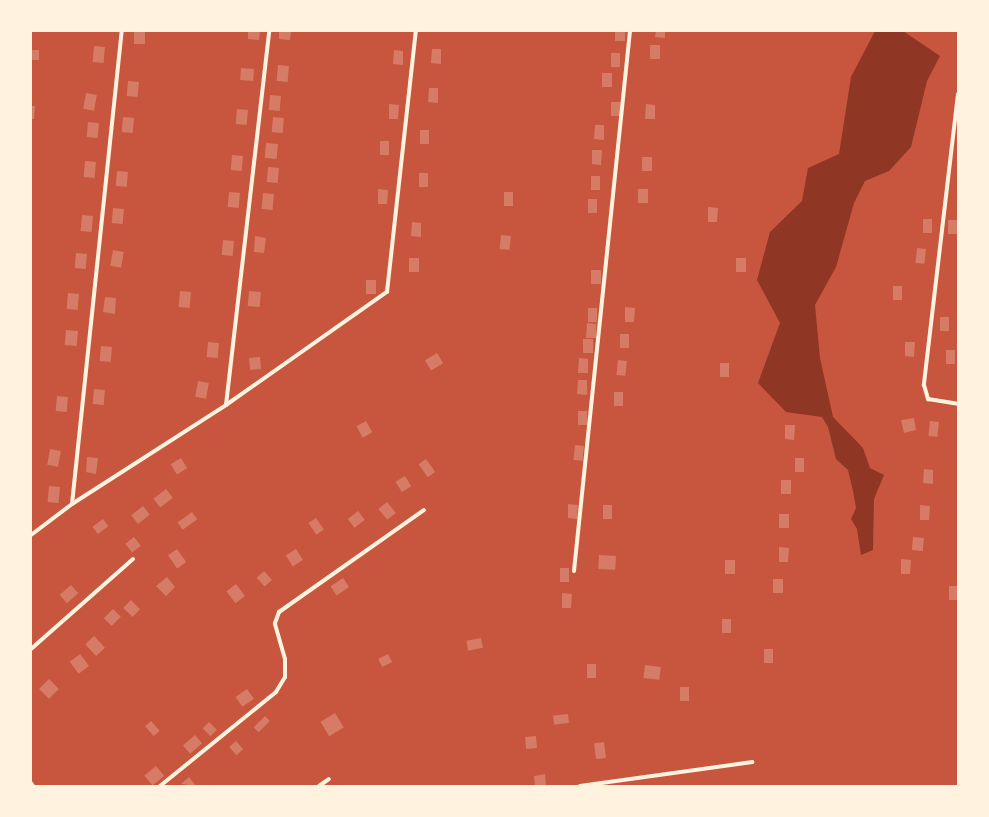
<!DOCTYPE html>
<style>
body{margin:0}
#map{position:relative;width:989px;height:817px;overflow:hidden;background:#c8553d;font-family:Arial,sans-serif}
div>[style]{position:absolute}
.water>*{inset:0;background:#8f3625}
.building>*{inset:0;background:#d67c66;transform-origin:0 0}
.service>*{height:4px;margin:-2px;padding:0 2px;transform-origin:2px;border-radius:2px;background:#fff3e0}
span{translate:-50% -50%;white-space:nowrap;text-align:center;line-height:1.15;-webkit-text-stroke:4px #fff3e0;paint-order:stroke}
.frame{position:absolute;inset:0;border:32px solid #fff3e0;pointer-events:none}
</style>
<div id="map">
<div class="water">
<div style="clip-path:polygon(875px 31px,903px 31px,940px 56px,927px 81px,911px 147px,889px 171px,865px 181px,854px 203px,836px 267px,815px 305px,820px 358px,833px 417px,863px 448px,870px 468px,884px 475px,874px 499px,873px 550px,861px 555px,857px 529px,851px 519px,856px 508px,853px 491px,848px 470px,836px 459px,828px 427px,822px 417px,786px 412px,758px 383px,780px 323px,757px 280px,770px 232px,802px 201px,808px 168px,839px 154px,851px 77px)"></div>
</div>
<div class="building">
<div style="left:134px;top:31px;width:11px;height:13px"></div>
<div style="clip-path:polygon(248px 31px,260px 31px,259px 40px,248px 39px)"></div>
<div style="clip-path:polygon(279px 31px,291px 31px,290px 40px,279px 39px)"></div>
<div style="left:615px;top:31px;width:10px;height:10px"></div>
<div style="clip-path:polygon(656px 31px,665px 31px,665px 38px,655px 37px)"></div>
<div style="left:650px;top:45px;width:10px;height:14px"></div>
<div style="left:94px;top:46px;width:11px;height:16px;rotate:5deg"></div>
<div style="clip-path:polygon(432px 49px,441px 49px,441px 64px,431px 63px)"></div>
<div style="left:31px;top:50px;width:8px;height:10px"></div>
<div style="clip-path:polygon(394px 50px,403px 51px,403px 65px,393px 64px)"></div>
<div style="left:611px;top:53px;width:9px;height:14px"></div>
<div style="left:278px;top:65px;width:11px;height:16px;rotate:5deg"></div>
<div style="left:241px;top:68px;width:13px;height:12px;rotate:4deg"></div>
<div style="left:602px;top:73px;width:10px;height:14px"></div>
<div style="left:128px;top:81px;width:11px;height:15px;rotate:5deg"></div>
<div style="clip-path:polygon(429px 88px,438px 88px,438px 103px,428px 102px)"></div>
<div style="left:86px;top:93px;width:11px;height:16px;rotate:10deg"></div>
<div style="left:270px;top:95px;width:11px;height:15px;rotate:5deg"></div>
<div style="left:611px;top:102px;width:9px;height:14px"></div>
<div style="clip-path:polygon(389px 104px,399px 105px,398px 119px,389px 119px)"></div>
<div style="clip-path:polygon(646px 104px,655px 105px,655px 119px,645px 119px)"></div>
<div style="clip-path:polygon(31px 106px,35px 106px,34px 119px,31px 119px)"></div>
<div style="left:237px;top:109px;width:11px;height:15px;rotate:5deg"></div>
<div style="left:123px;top:117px;width:11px;height:15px;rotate:5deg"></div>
<div style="left:273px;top:117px;width:11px;height:15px;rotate:5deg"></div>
<div style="left:88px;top:122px;width:11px;height:15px;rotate:5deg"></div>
<div style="clip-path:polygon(595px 125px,604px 125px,604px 140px,594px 139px)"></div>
<div style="left:420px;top:130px;width:9px;height:14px"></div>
<div style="left:380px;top:141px;width:9px;height:14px"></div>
<div style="left:266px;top:143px;width:12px;height:15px;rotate:5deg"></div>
<div style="clip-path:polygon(592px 150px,602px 150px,601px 165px,592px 164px)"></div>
<div style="left:232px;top:155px;width:11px;height:15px;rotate:5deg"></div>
<div style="left:642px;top:157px;width:10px;height:14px"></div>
<div style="left:85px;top:161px;width:11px;height:16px;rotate:5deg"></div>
<div style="left:268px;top:167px;width:11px;height:15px;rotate:5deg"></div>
<div style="left:117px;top:171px;width:11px;height:15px;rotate:5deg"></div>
<div style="left:419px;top:173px;width:9px;height:14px"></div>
<div style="left:591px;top:176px;width:9px;height:14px"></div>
<div style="clip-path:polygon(378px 189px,388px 190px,387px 204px,378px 204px)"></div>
<div style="left:638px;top:189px;width:10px;height:14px"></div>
<div style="left:229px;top:192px;width:11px;height:15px;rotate:5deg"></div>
<div style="left:504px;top:192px;width:9px;height:14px"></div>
<div style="left:263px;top:193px;width:11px;height:16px;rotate:5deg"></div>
<div style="left:588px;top:199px;width:9px;height:14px"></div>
<div style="clip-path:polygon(708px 207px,718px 208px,717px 222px,708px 222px)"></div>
<div style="left:113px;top:208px;width:11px;height:15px;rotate:5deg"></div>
<div style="left:82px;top:215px;width:11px;height:16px;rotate:5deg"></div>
<div style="left:923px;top:219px;width:9px;height:14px"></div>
<div style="left:948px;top:220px;width:10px;height:14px"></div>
<div style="clip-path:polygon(412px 222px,421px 223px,421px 237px,411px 236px)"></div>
<div style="left:501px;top:235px;width:10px;height:14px;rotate:6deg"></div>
<div style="clip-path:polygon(255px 236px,266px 238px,264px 253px,254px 252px)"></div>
<div style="left:223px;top:240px;width:11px;height:15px;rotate:5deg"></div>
<div style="left:917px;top:248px;width:9px;height:15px;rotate:6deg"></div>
<div style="left:113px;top:250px;width:11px;height:16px;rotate:10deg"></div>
<div style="left:76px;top:253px;width:11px;height:15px;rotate:5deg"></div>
<div style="left:409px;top:258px;width:10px;height:14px"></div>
<div style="left:736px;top:258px;width:10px;height:14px"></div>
<div style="left:591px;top:270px;width:10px;height:14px"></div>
<div style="left:366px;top:280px;width:10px;height:14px"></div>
<div style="left:893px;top:286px;width:9px;height:14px"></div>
<div style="left:180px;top:291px;width:11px;height:16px;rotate:5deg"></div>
<div style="left:249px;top:291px;width:12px;height:15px;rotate:5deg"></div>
<div style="left:68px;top:293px;width:11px;height:16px;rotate:5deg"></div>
<div style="clip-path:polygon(105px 297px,116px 298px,115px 314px,103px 312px)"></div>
<div style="clip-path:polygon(625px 307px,635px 308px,634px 322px,625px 322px)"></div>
<div style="left:588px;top:308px;width:9px;height:14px"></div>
<div style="left:940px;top:317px;width:9px;height:14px"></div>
<div style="clip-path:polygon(587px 323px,596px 324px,596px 338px,586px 338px)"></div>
<div style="left:66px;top:330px;width:12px;height:15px;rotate:5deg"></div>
<div style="left:620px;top:334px;width:9px;height:14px"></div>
<div style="left:583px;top:339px;width:10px;height:14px"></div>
<div style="left:208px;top:342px;width:11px;height:15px;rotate:5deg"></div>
<div style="clip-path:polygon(905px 342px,915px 342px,914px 357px,905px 356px)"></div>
<div style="left:101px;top:346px;width:11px;height:15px;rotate:5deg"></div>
<div style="left:946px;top:350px;width:9px;height:14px"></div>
<div style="left:437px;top:353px;width:12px;height:14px;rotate:59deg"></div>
<div style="left:260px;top:357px;width:12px;height:11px;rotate:85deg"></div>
<div style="clip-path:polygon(579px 358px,588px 359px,588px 373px,578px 373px)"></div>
<div style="left:618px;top:360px;width:9px;height:15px;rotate:6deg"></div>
<div style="left:720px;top:363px;width:9px;height:14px"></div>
<div style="clip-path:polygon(578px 380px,587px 380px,587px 395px,577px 394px)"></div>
<div style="left:198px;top:381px;width:11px;height:16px;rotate:10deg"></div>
<div style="left:94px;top:389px;width:11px;height:15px;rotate:5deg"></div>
<div style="left:614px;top:392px;width:9px;height:14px"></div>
<div style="left:57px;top:396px;width:11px;height:15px;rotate:5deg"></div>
<div style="left:578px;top:411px;width:9px;height:14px"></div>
<div style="clip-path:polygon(914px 418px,916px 430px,904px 433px,901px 420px)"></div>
<div style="left:366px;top:421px;width:13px;height:11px;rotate:61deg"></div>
<div style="left:930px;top:421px;width:9px;height:15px;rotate:6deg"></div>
<div style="clip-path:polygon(785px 425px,795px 425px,794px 440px,785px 439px)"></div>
<div style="left:575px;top:445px;width:9px;height:15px;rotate:6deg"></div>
<div style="left:50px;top:449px;width:11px;height:16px;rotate:10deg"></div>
<div style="clip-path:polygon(87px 457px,98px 458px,96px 474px,86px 472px)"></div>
<div style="left:181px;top:458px;width:12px;height:12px;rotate:59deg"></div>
<div style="left:795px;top:458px;width:9px;height:14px"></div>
<div style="left:426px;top:459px;width:16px;height:9px;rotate:55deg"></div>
<div style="clip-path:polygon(924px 469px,933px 470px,933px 484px,923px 483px)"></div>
<div style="left:405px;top:476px;width:12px;height:11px;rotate:59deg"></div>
<div style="left:781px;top:480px;width:10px;height:14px"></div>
<div style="left:49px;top:486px;width:11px;height:16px;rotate:5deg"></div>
<div style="left:166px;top:489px;width:11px;height:16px;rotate:52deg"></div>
<div style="left:387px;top:502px;width:14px;height:11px;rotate:51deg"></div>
<div style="clip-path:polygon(568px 504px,578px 505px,577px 519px,568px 518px)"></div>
<div style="left:603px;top:505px;width:9px;height:14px"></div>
<div style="clip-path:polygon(920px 505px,930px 506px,929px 520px,920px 520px)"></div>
<div style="left:143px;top:506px;width:11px;height:15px;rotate:52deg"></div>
<div style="left:358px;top:511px;width:11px;height:13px;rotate:52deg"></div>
<div style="left:192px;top:512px;width:9px;height:18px;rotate:54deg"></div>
<div style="left:779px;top:514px;width:10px;height:14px"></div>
<div style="left:316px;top:518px;width:14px;height:9px;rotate:56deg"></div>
<div style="left:103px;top:519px;width:9px;height:13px;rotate:54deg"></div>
<div style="left:134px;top:537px;width:11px;height:11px;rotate:52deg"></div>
<div style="left:913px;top:537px;width:11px;height:13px;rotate:5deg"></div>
<div style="clip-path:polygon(779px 547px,789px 548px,788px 562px,779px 562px)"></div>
<div style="left:177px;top:549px;width:16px;height:11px;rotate:55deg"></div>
<div style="left:296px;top:549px;width:13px;height:12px;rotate:58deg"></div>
<div style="left:599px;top:555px;width:17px;height:14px;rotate:3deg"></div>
<div style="clip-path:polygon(901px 559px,911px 560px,910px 574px,901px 574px)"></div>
<div style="left:725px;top:560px;width:10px;height:14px"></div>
<div style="left:560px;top:568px;width:9px;height:14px"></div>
<div style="left:264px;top:571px;width:12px;height:10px;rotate:48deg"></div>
<div style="clip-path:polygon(167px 577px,175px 587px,166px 596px,156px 586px)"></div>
<div style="left:343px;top:578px;width:11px;height:15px;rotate:56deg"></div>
<div style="left:773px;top:579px;width:10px;height:14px"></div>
<div style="left:236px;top:584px;width:15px;height:12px;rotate:53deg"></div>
<div style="left:71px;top:585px;width:11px;height:15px;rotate:49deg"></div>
<div style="left:949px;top:586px;width:9px;height:14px"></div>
<div style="clip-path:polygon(562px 593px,572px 594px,571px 608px,562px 608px)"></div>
<div style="left:131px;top:600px;width:13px;height:11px;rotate:45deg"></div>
<div style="left:113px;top:609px;width:11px;height:13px;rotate:45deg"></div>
<div style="left:722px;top:619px;width:9px;height:14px"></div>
<div style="left:94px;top:636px;width:16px;height:12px;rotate:47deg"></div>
<div style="left:481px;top:638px;width:10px;height:15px;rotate:79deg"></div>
<div style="left:764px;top:649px;width:9px;height:14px"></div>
<div style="left:80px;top:654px;width:15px;height:13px;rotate:53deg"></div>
<div style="left:388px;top:654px;width:9px;height:11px;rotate:63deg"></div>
<div style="left:587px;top:664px;width:9px;height:14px"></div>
<div style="left:645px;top:665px;width:16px;height:13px;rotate:7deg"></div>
<div style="left:49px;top:679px;width:14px;height:14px;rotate:45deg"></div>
<div style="left:680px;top:687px;width:9px;height:14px"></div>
<div style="left:247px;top:689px;width:12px;height:14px;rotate:55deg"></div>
<div style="left:335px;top:713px;width:17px;height:17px;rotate:59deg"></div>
<div style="left:568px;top:714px;width:9px;height:15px;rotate:84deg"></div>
<div style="left:265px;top:716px;width:7px;height:16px;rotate:45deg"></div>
<div style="left:151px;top:721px;width:13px;height:8px;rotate:48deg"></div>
<div style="left:209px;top:722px;width:11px;height:9px;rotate:45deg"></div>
<div style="left:195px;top:735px;width:11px;height:16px;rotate:49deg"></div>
<div style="left:536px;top:736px;width:12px;height:11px;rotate:85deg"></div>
<div style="left:236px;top:741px;width:11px;height:9px;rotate:49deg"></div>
<div style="left:604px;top:742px;width:16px;height:10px;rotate:83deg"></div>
<div style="left:156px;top:766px;width:13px;height:15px;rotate:51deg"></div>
<div style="clip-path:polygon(545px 774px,546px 786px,535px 786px,534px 776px)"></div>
<div style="clip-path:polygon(189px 777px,196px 786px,181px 784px)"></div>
</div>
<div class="service">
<div style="left:958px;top:94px;width:293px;rotate:96.7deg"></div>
<div style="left:924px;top:385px;width:15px;rotate:74deg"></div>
<div style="left:928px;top:399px;width:30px;rotate:9deg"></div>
<div style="left:226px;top:405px;width:376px;rotate:-83.4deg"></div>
<div style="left:72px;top:504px;width:476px;rotate:-84deg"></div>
<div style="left:31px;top:535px;width:51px;rotate:-37.1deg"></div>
<div style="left:72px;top:504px;width:183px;rotate:-32.7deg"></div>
<div style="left:226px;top:405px;width:197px;rotate:-35.1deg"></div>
<div style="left:387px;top:292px;width:263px;rotate:-83.7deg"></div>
<div style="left:574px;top:571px;width:543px;rotate:-84.08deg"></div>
<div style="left:31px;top:649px;width:136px;rotate:-41.4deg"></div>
<div style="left:31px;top:783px;width:4px;rotate:56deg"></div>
<div style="left:160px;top:786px;width:149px;rotate:-39deg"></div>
<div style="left:276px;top:692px;width:17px;rotate:-59deg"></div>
<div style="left:285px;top:677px;width:18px;rotate:-90deg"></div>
<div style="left:285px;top:659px;width:37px;rotate:-106deg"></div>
<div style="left:275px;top:623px;width:12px;rotate:-70deg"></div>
<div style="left:279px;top:612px;width:177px;rotate:-35.1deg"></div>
<div style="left:319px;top:786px;width:12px;rotate:-35deg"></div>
<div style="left:580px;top:786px;width:174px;rotate:-7.9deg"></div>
</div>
<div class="frame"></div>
</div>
